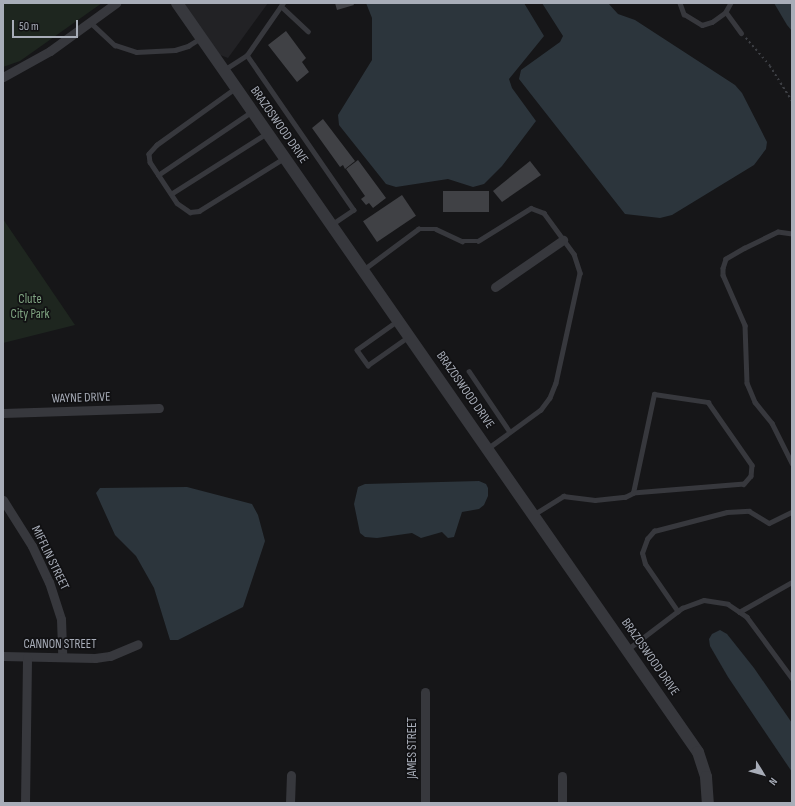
<!DOCTYPE html>
<style>
body{margin:0}
#map{position:relative;width:795px;height:806px;overflow:hidden;background:#161618;font-family:"Sofia Sans Condensed",sans-serif}
div>[style]{position:absolute}
.built>*{inset:0;background:#222225}
.green>*{inset:0;background:#1e261f}
.water>*{inset:0;background:#2c353c}
.building>*{inset:0;background:#404145;transform-origin:0 0}
.path>*{height:1.5px;margin-top:-0.75px;transform-origin:0;background:repeating-linear-gradient(90deg,#3d3f44 0 2px,transparent 0 5px)}
.service>*{height:4.5px;margin:-2.25px;padding:0 2.25px;transform-origin:2.25px;border-radius:2.25px;background:#37383d}
.minor>*{height:9px;margin:-4.5px;padding:0 4.5px;transform-origin:4.5px;border-radius:4.5px;background:#37383d}
.tertiary>*{height:12px;margin:-6px;padding:0 6px;transform-origin:6px;border-radius:6px;background:#37383d}
span{translate:-50% -50%;white-space:nowrap;text-align:center;line-height:1.15;-webkit-text-stroke:3.5px #111113;paint-order:stroke}
.street-label{font-size:13px;color:#a8adb8}
.park-label{font-size:13px;color:#7fa381}
.frame{position:absolute;inset:0;border:4px solid #a8adb8;pointer-events:none}
.north{position:absolute;left:743px;top:754px;width:40px;height:40px;-webkit-text-stroke:3px #111113;paint-order:stroke;rotate:127deg;font-size:11px;font-weight:700;line-height:16px;text-align:center;color:#a8adb8}
.north::after{content:'';display:block;margin:auto;width:14px;height:18px;background:#a8adb8;clip-path:polygon(50% 0,100% 100%,50% 72%,0 100%)}
.scale{position:absolute;left:12px;top:20px;width:66px;height:18px;box-sizing:border-box;border:2px solid #a8adb8;border-top:0;padding-left:5px;font-size:12px;line-height:14px;white-space:nowrap;color:#a8adb8;-webkit-text-stroke:3px #111113;paint-order:stroke}
</style>
<div id="map">
<div class="built">
<div style="clip-path:polygon(184px 3px,268px 3px,228px 58px,220px 55px)"></div>
</div>
<div class="green">
<div style="clip-path:polygon(3px 3px,102px 3px,20px 61px,3px 67px)"></div>
<div style="clip-path:polygon(3px 219px,75px 325px,3px 343px)"></div>
</div>
<div class="water">
<div style="clip-path:polygon(366px 3px,524px 3px,544px 36px,509px 79px,512px 88px,536px 121px,502px 166px,484px 184px,473px 187px,448px 179px,396px 187px,386px 184px,339px 125px,338px 115px,372px 60px,372px 18px)"></div>
<div style="clip-path:polygon(542px 3px,608px 3px,618px 14px,635px 20px,735px 85px,742px 93px,767px 142px,766px 149px,754px 165px,672px 215px,660px 218px,625px 214px,519px 79px,521px 70px,560px 42px,563px 36px)"></div>
<div style="clip-path:polygon(774px 3px,792px 3px,792px 31px,787px 25px)"></div>
<div style="clip-path:polygon(479px 481px,486px 484px,488px 488px,488px 496px,484px 505px,479px 509px,462px 512px,454px 537px,448px 538px,442px 532px,421px 538px,412px 533px,377px 538px,365px 537px,360px 533px,354px 504px,358px 487px,365px 484px)"></div>
<div style="clip-path:polygon(187px 487px,252px 504px,258px 515px,265px 541px,243px 607px,178px 640px,170px 640px,154px 588px,136px 556px,115px 535px,96px 493px,100px 488px)"></div>
<div style="clip-path:polygon(720px 630px,727px 634px,754px 668px,792px 723px,792px 772px,728px 677px,710px 646px,709px 639px,712px 634px)"></div>
</div>
<div class="building">
<div style="clip-path:polygon(335px 3px,353px 3px,354px 5px,337px 10px)"></div>
<div style="clip-path:polygon(286px 31px,306px 58px,302px 62px,309px 72px,297px 82px,268px 45px)"></div>
<div style="clip-path:polygon(323px 119px,355px 161px,345px 169px,343px 165px,340px 167px,312px 128px)"></div>
<div style="clip-path:polygon(358px 160px,386px 198px,373px 208px,369px 203px,366px 205px,361px 199px,365px 196px,346px 169px)"></div>
<div style="clip-path:polygon(530px 161px,541px 175px,502px 202px,493px 191px)"></div>
<div style="left:489px;top:191px;width:21px;height:46px;rotate:90deg"></div>
<div style="left:402px;top:195px;width:25px;height:47px;rotate:56deg"></div>
</div>
<div class="path">
<div style="left:746px;top:38px;width:37px;rotate:49deg"></div>
<div style="left:770px;top:66px;width:41px;rotate:57.8deg"></div>
</div>
<div class="service">
<div style="left:680px;top:3px;width:12px;rotate:70deg"></div>
<div style="left:684px;top:14px;width:21px;rotate:31deg"></div>
<div style="left:702px;top:25px;width:10px;rotate:-17deg"></div>
<div style="left:712px;top:22px;width:17px;rotate:-36deg"></div>
<div style="left:731px;top:3px;width:10px;rotate:119deg"></div>
<div style="left:726px;top:12px;width:26px;rotate:54deg"></div>
<div style="left:281px;top:6px;width:37px;rotate:43deg"></div>
<div style="left:90px;top:22px;width:34px;rotate:43deg"></div>
<div style="left:115px;top:45px;width:22px;rotate:18deg"></div>
<div style="left:136px;top:52px;width:39px;rotate:-3deg"></div>
<div style="left:175px;top:50px;width:14px;rotate:-17deg"></div>
<div style="left:188px;top:46px;width:15px;rotate:-32deg"></div>
<div style="left:247px;top:55px;width:188px;rotate:55.4deg"></div>
<div style="left:354px;top:210px;width:27px;rotate:146deg"></div>
<div style="left:224px;top:70px;width:27px;rotate:-33deg"></div>
<div style="left:247px;top:55px;width:63px;rotate:-55.3deg"></div>
<div style="left:235px;top:89px;width:96px;rotate:144.3deg"></div>
<div style="left:157px;top:145px;width:12px;rotate:132deg"></div>
<div style="left:149px;top:154px;width:8px;rotate:83deg"></div>
<div style="left:150px;top:162px;width:49px;rotate:56.6deg"></div>
<div style="left:177px;top:203px;width:16px;rotate:35deg"></div>
<div style="left:190px;top:212px;width:9px;rotate:-6deg"></div>
<div style="left:199px;top:211px;width:100px;rotate:-31.9deg"></div>
<div style="left:158px;top:175px;width:112px;rotate:-34.1deg"></div>
<div style="left:171px;top:194px;width:114px;rotate:-32.4deg"></div>
<div style="left:792px;top:234px;width:14px;rotate:-172deg"></div>
<div style="left:778px;top:232px;width:37px;rotate:154deg"></div>
<div style="left:745px;top:248px;width:22px;rotate:150deg"></div>
<div style="left:726px;top:259px;width:9px;rotate:108deg"></div>
<div style="left:723px;top:268px;width:7px;rotate:90deg"></div>
<div style="left:723px;top:275px;width:55px;rotate:66.3deg"></div>
<div style="left:745px;top:325px;width:58px;rotate:88deg"></div>
<div style="left:747px;top:383px;width:21px;rotate:67deg"></div>
<div style="left:755px;top:402px;width:27px;rotate:51deg"></div>
<div style="left:772px;top:423px;width:45px;rotate:63.4deg"></div>
<div style="left:363px;top:270px;width:69px;rotate:-36.7deg"></div>
<div style="left:418px;top:229px;width:18px"></div>
<div style="left:436px;top:229px;width:29px;rotate:25deg"></div>
<div style="left:462px;top:241px;width:16px"></div>
<div style="left:478px;top:241px;width:62px;rotate:-31.9deg"></div>
<div style="left:531px;top:208px;width:14px;rotate:21deg"></div>
<div style="left:544px;top:213px;width:51px;rotate:53.8deg"></div>
<div style="left:574px;top:254px;width:20px;rotate:72deg"></div>
<div style="left:580px;top:273px;width:113px;rotate:102.3deg"></div>
<div style="left:556px;top:383px;width:16px;rotate:112deg"></div>
<div style="left:550px;top:398px;width:15px;rotate:127deg"></div>
<div style="left:541px;top:410px;width:64px;rotate:143.8deg"></div>
<div style="left:398px;top:321px;width:50px;rotate:144.7deg"></div>
<div style="left:357px;top:350px;width:19px;rotate:54deg"></div>
<div style="left:368px;top:365px;width:49px;rotate:-35deg"></div>
<div style="left:469px;top:371px;width:73px;rotate:56.1deg"></div>
<div style="left:533px;top:515px;width:36px;rotate:-32deg"></div>
<div style="left:563px;top:496px;width:32px;rotate:7deg"></div>
<div style="left:595px;top:500px;width:30px;rotate:-6deg"></div>
<div style="left:625px;top:497px;width:9px;rotate:-27deg"></div>
<div style="left:633px;top:493px;width:101px;rotate:-78deg"></div>
<div style="left:654px;top:394px;width:55px;rotate:8.4deg"></div>
<div style="left:708px;top:402px;width:77px;rotate:55.1deg"></div>
<div style="left:752px;top:465px;width:11px;rotate:95deg"></div>
<div style="left:751px;top:476px;width:11px;rotate:131deg"></div>
<div style="left:744px;top:484px;width:111px;rotate:175.4deg"></div>
<div style="left:678px;top:612px;width:58px;rotate:-124.5deg"></div>
<div style="left:645px;top:564px;width:11px;rotate:-105deg"></div>
<div style="left:642px;top:553px;width:15px;rotate:-70deg"></div>
<div style="left:647px;top:539px;width:11px;rotate:-49deg"></div>
<div style="left:654px;top:531px;width:75px;rotate:-14.6deg"></div>
<div style="left:727px;top:512px;width:22px;rotate:-3deg"></div>
<div style="left:749px;top:511px;width:23px;rotate:31deg"></div>
<div style="left:769px;top:523px;width:25px;rotate:-26deg"></div>
<div style="left:739px;top:612px;width:61px;rotate:-29.5deg"></div>
<div style="left:628px;top:649px;width:68px;rotate:-37.2deg"></div>
<div style="left:682px;top:608px;width:23px;rotate:-20deg"></div>
<div style="left:704px;top:600px;width:24px;rotate:9deg"></div>
<div style="left:728px;top:604px;width:23px;rotate:34deg"></div>
<div style="left:747px;top:617px;width:76px;rotate:53.6deg"></div>
</div>
<div class="minor">
<div style="left:3px;top:77px;width:54px;rotate:-29deg"></div>
<div style="left:50px;top:51px;width:82px;rotate:-36deg"></div>
<div style="left:495px;top:287px;width:83px;rotate:-34.7deg"></div>
<div style="left:3px;top:413px;width:156px;rotate:-1.8deg"></div>
<div style="left:3px;top:500px;width:54px;rotate:57.8deg"></div>
<div style="left:32px;top:546px;width:40px;rotate:65deg"></div>
<div style="left:49px;top:582px;width:39px;rotate:72deg"></div>
<div style="left:61px;top:619px;width:36px;rotate:88deg"></div>
<div style="left:3px;top:656px;width:92px;rotate:1.2deg"></div>
<div style="left:95px;top:658px;width:15px;rotate:-8deg"></div>
<div style="left:110px;top:656px;width:30px;rotate:-23deg"></div>
<div style="left:562px;top:776px;width:27px;rotate:90deg"></div>
<div style="left:25px;top:803px;width:146px;rotate:-89.2deg"></div>
<div style="left:290px;top:803px;width:28px;rotate:-88deg"></div>
<div style="left:425px;top:803px;width:111px;rotate:-90deg"></div>
</div>
<div class="tertiary">
<div style="left:177px;top:3px;width:912px;rotate:55.18deg"></div>
<div style="left:698px;top:752px;width:26px;rotate:72deg"></div>
<div style="left:706px;top:777px;width:26px;rotate:86deg"></div>
</div>
<div class="street-label">
<span style="left:279px;top:125px;rotate:55deg">BRAZOSWOOD DRIVE</span>
<span style="left:465px;top:390px;rotate:55deg">BRAZOSWOOD DRIVE</span>
<span style="left:81px;top:398px;rotate:-2deg">WAYNE DRIVE</span>
<span style="left:50px;top:558px;rotate:64deg">MIFFLIN STREET</span>
<span style="left:60px;top:644px">CANNON STREET</span>
<span style="left:650px;top:657px;rotate:55deg">BRAZOSWOOD DRIVE</span>
<span style="left:412px;top:748px;rotate:-90deg">JAMES STREET</span>
</div>
<div class="park-label">
<span style="left:30px;top:307px">Clute<br>City Park</span>
</div>
<div class="frame"></div>
<div class="north">N</div>
<div class="scale">50 m</div>
</div>
